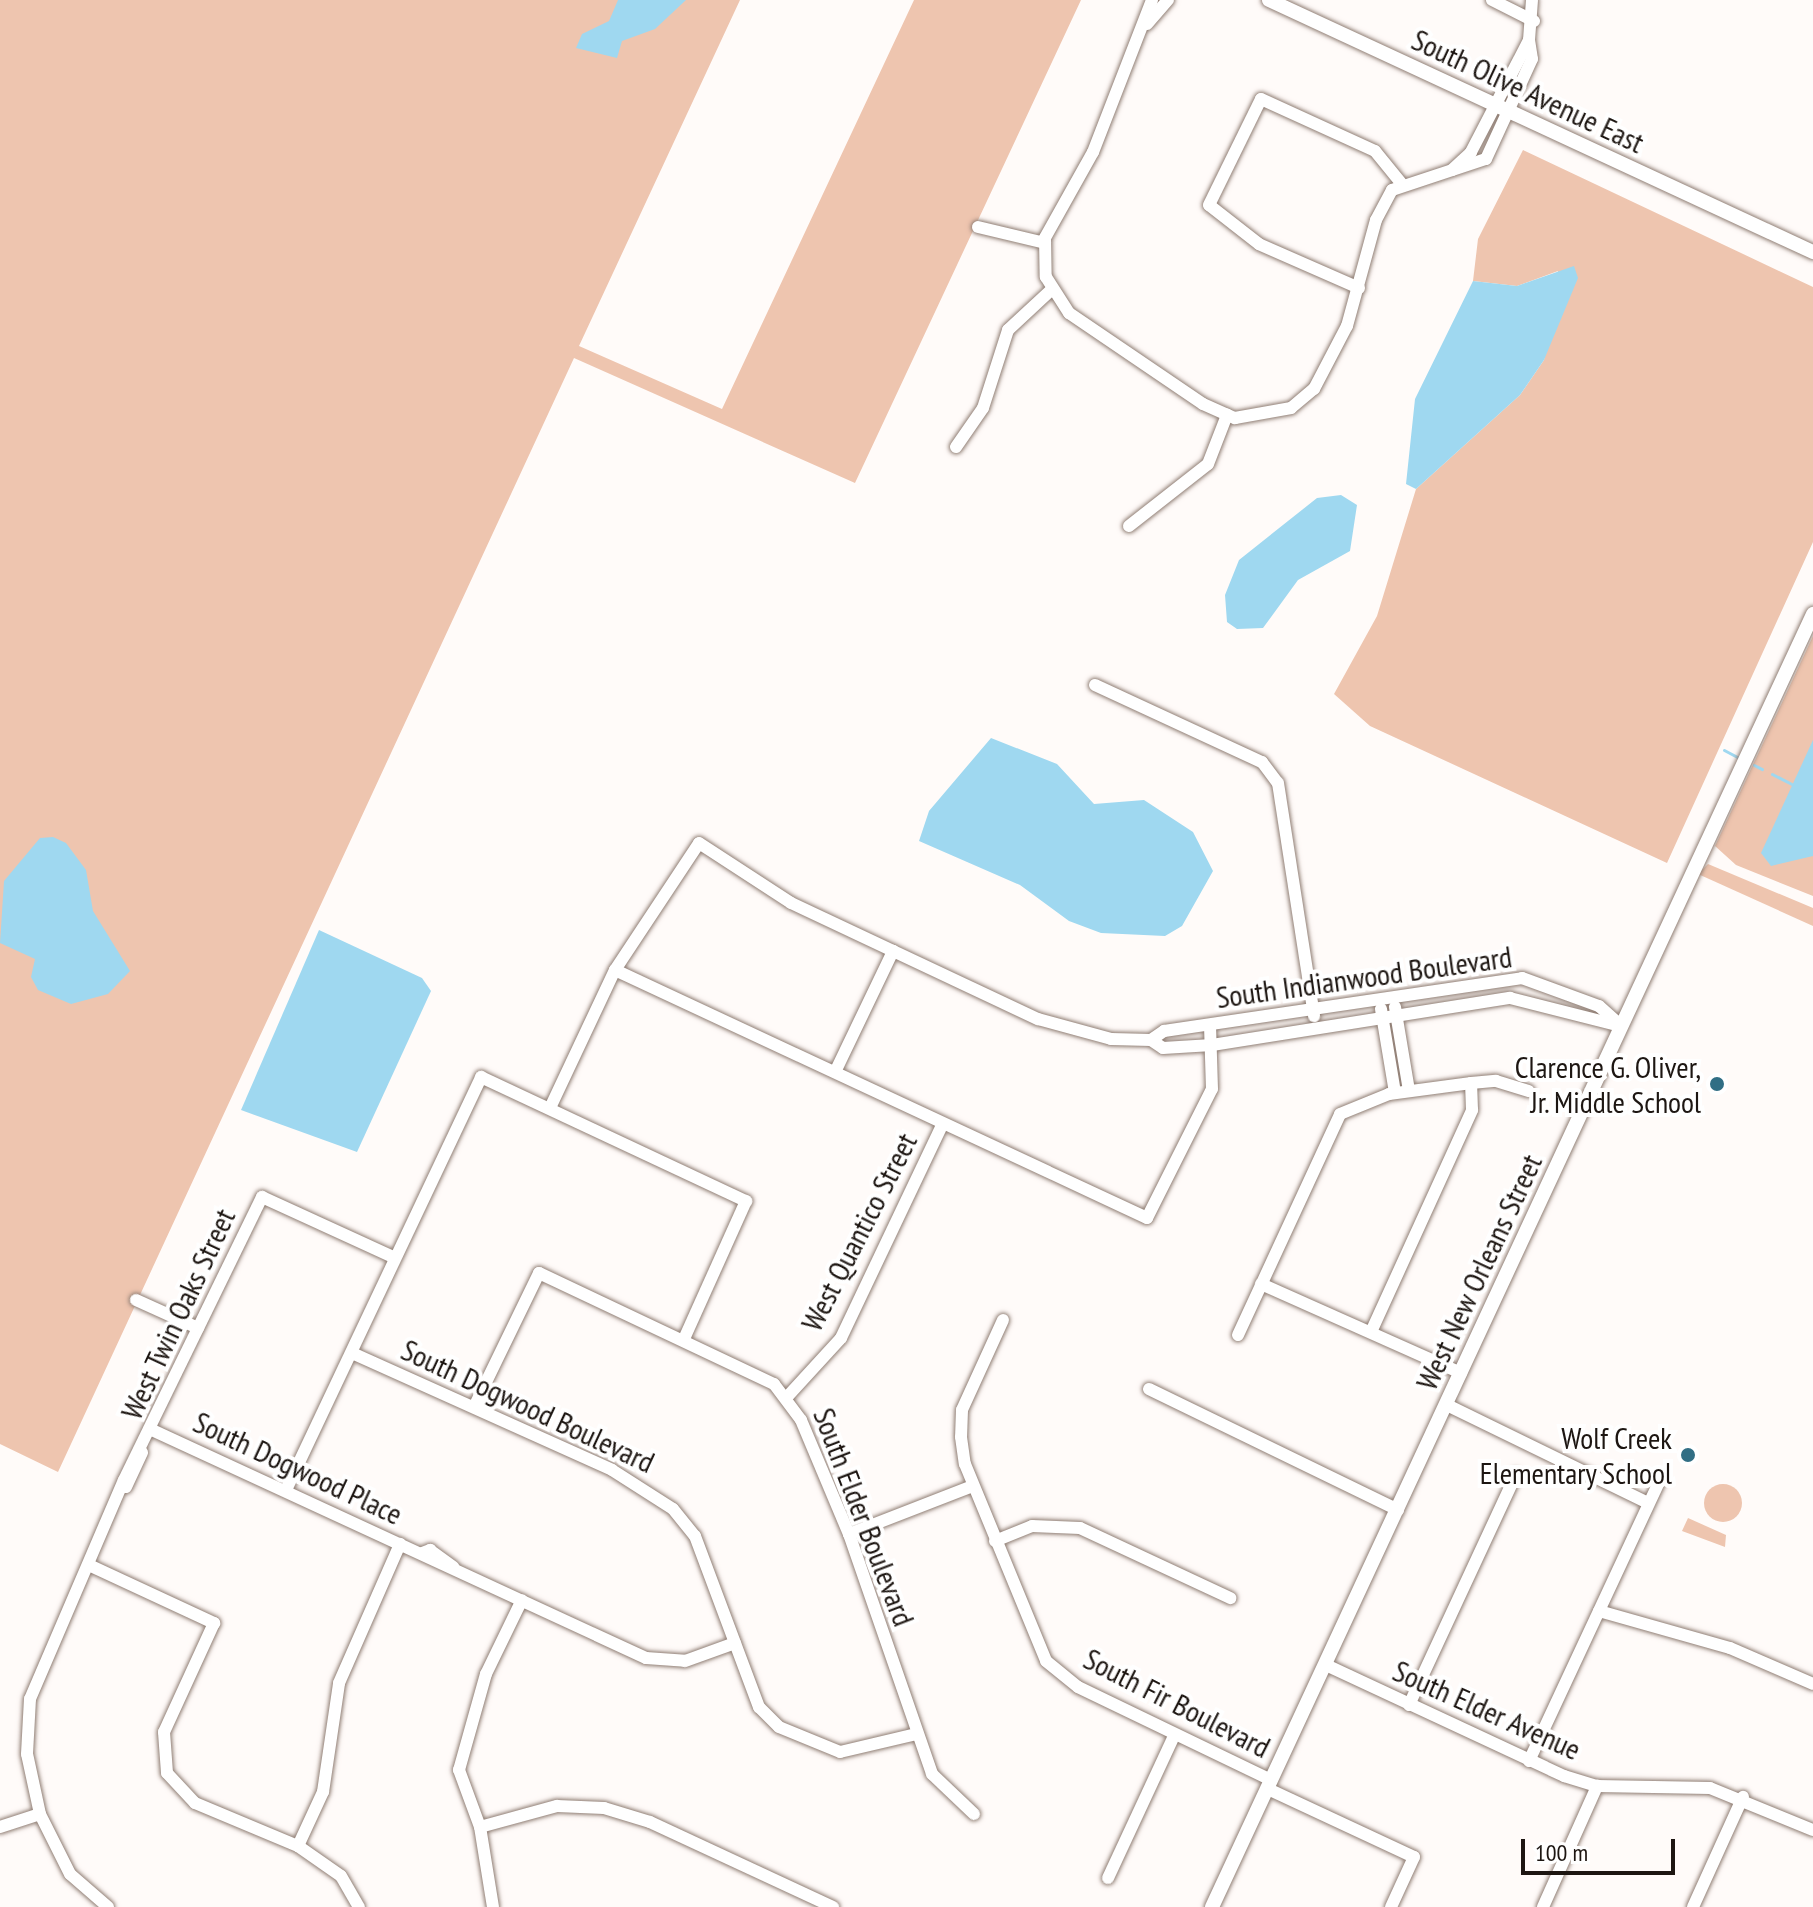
<!DOCTYPE html>
<style>
body{margin:0}
#map{position:relative;width:1813px;height:1907px;overflow:hidden;background:#fffbf9;font-family:"PT Sans Narrow",sans-serif}
div>[style]{position:absolute}
.green>*{inset:0;background:#eec5af}
.round{border-radius:50%}
.water>*{inset:0;background:#9fd8f0}
.stream>*{height:3px;margin:-1.5px;padding:0 1.5px;transform-origin:1.5px;border-radius:1.5px;background:#9fd8f0}
.roads{filter:drop-shadow(0 0 2px #907e74) drop-shadow(0 0 2px #907e74)}
.minor>*{height:12px;margin:-6px;padding:0 6px;transform-origin:6px;border-radius:6px;background:#fff}
.tertiary>*{height:14px;margin:-7px;padding:0 7px;transform-origin:7px;border-radius:7px;background:#fff}
.dots>*{width:22px;height:22px;translate:-50% -50%;box-sizing:border-box;border:4px solid #fff;border-radius:50%}
span{translate:-50% -50%;white-space:nowrap;text-align:center;line-height:1.15;-webkit-text-stroke:8px #fff;paint-order:stroke}
.street-label{font-size:30px;color:#1d1612}
.poi-label{font-size:30px;color:#1d1612}
.right{translate:-100% -50%;text-align:right}
.scale{position:absolute;left:1521px;top:1839px;width:154px;height:36px;box-sizing:border-box;border:4px solid #1d1612;border-top:0;padding-left:10px;font-size:24px;line-height:28px;white-space:nowrap;color:#1d1612;-webkit-text-stroke:6px #fff;paint-order:stroke}
</style>
<div id="map">
<div class="green">
<div style="clip-path:polygon(0 0,740px 0,579px 346px,722px 409px,914px 0,1081px 0,855px 483px,574px 358px,58px 1472px,0 1444px)"></div>
<div style="clip-path:polygon(1523px 150px,1813px 287px,1813px 542px,1667px 863px,1370px 726px,1334px 694px,1377px 616px,1416px 489px,1520px 395px,1544px 360px,1558px 271px,1517px 286px,1473px 281px,1478px 239px)"></div>
<div style="clip-path:polygon(1813px 636px,1813px 896px,1736px 865px,1715px 846px)"></div>
<div style="clip-path:polygon(1708px 864px,1813px 908px,1813px 926px,1698px 874px)"></div>
<div class="round" style="left:1704px;top:1484px;width:38px;height:38px"></div>
<div style="clip-path:polygon(1688px 1518px,1726px 1535px,1725px 1547px,1682px 1531px)"></div>
</div>
<div class="water">
<div style="clip-path:polygon(618px 0,686px 0,655px 29px,622px 41px,617px 58px,576px 48px,582px 34px,609px 21px)"></div>
<div style="clip-path:polygon(1574px 266px,1578px 278px,1544px 360px,1520px 395px,1416px 489px,1406px 484px,1415px 399px,1473px 281px,1517px 286px)"></div>
<div style="clip-path:polygon(1341px 495px,1357px 505px,1350px 551px,1298px 580px,1263px 628px,1237px 629px,1227px 622px,1225px 595px,1239px 560px,1317px 498px)"></div>
<div style="clip-path:polygon(991px 738px,1057px 764px,1094px 804px,1144px 800px,1193px 832px,1213px 871px,1182px 926px,1165px 936px,1101px 933px,1069px 921px,1020px 885px,919px 841px,929px 811px)"></div>
<div style="clip-path:polygon(1813px 740px,1813px 856px,1771px 866px,1761px 853px)"></div>
<div style="clip-path:polygon(53px 837px,66px 843px,86px 870px,93px 911px,130px 971px,108px 994px,71px 1004px,38px 990px,31px 977px,35px 959px,0 943px,4px 881px,40px 838px)"></div>
<div style="clip-path:polygon(319px 930px,422px 978px,431px 991px,357px 1152px,241px 1110px)"></div>
</div>
<div class="stream">
<div style="left:1724px;top:750px;width:15px;rotate:28deg"></div>
<div style="left:1754px;top:765px;width:9px;rotate:27deg"></div>
<div style="left:1772px;top:774px;width:22px;rotate:27deg"></div>
</div>
<div class="roads">
<div class="minor">
<div style="left:1152px;top:0;width:163px;rotate:111.2deg"></div>
<div style="left:1093px;top:152px;width:98px;rotate:119.2deg"></div>
<div style="left:1045px;top:238px;width:39px;rotate:89deg"></div>
<div style="left:1046px;top:277px;width:43px;rotate:57.4deg"></div>
<div style="left:1069px;top:313px;width:162px;rotate:34.2deg"></div>
<div style="left:1203px;top:404px;width:35px;rotate:24deg"></div>
<div style="left:1235px;top:418px;width:57px;rotate:-10.1deg"></div>
<div style="left:1291px;top:408px;width:30px;rotate:-40deg"></div>
<div style="left:1314px;top:389px;width:71px;rotate:-62.4deg"></div>
<div style="left:1347px;top:326px;width:110px;rotate:-74.7deg"></div>
<div style="left:1376px;top:220px;width:34px;rotate:-62deg"></div>
<div style="left:1392px;top:190px;width:99px;rotate:-18.3deg"></div>
<div style="left:1486px;top:159px;width:110px;rotate:-65.3deg"></div>
<div style="left:1532px;top:59px;width:19px;rotate:-99deg"></div>
<div style="left:1492px;top:0;width:47px;rotate:26.6deg"></div>
<div style="left:1147px;top:24px;width:32px;rotate:-49deg"></div>
<div style="left:1452px;top:170px;width:26px;rotate:-43deg"></div>
<div style="left:1471px;top:152px;width:126px;rotate:-62.6deg"></div>
<div style="left:1529px;top:40px;width:40px;rotate:-85.7deg"></div>
<div style="left:978px;top:227px;width:69px;rotate:13.4deg"></div>
<div style="left:1359px;top:288px;width:109px;rotate:-156.3deg"></div>
<div style="left:1259px;top:244px;width:63px;rotate:-142deg"></div>
<div style="left:1209px;top:205px;width:118px;rotate:-63.9deg"></div>
<div style="left:1261px;top:99px;width:125px;rotate:24.5deg"></div>
<div style="left:1375px;top:151px;width:41px;rotate:50.9deg"></div>
<div style="left:956px;top:447px;width:47px;rotate:-55.3deg"></div>
<div style="left:983px;top:408px;width:82px;rotate:-72.2deg"></div>
<div style="left:1008px;top:330px;width:59px;rotate:-42.9deg"></div>
<div style="left:1129px;top:526px;width:100px;rotate:-38.1deg"></div>
<div style="left:1208px;top:464px;width:53px;rotate:-68.8deg"></div>
<div style="left:1095px;top:685px;width:184px;rotate:24.8deg"></div>
<div style="left:1262px;top:762px;width:26px;rotate:53deg"></div>
<div style="left:1278px;top:783px;width:236px;rotate:81.2deg"></div>
<div style="left:615px;top:970px;width:587px;rotate:24.99deg"></div>
<div style="left:1147px;top:1218px;width:144px;rotate:-63.3deg"></div>
<div style="left:1212px;top:1089px;width:63px;rotate:-91.8deg"></div>
<div style="left:1395px;top:1007px;width:85px;rotate:80.5deg"></div>
<div style="left:1381px;top:1009px;width:85px;rotate:80.5deg"></div>
<div style="left:1151px;top:1040px;width:16px;rotate:-35deg"></div>
<div style="left:1164px;top:1031px;width:362px;rotate:-8.4deg"></div>
<div style="left:1522px;top:978px;width:82px;rotate:20deg"></div>
<div style="left:1599px;top:1006px;width:30px;rotate:42deg"></div>
<div style="left:837px;top:1068px;width:130px;rotate:-64.4deg"></div>
<div style="left:550px;top:1108px;width:153px;rotate:-64.8deg"></div>
<div style="left:615px;top:970px;width:152px;rotate:-56.5deg"></div>
<div style="left:699px;top:843px;width:110px;rotate:33.1deg"></div>
<div style="left:791px;top:903px;width:273px;rotate:25.2deg"></div>
<div style="left:1038px;top:1019px;width:76px;rotate:15.3deg"></div>
<div style="left:1111px;top:1039px;width:40px;rotate:1.4deg"></div>
<div style="left:1151px;top:1040px;width:14px;rotate:34deg"></div>
<div style="left:1163px;top:1048px;width:49px;rotate:-3.5deg"></div>
<div style="left:1212px;top:1045px;width:302px;rotate:-9deg"></div>
<div style="left:1510px;top:998px;width:114px;rotate:14.2deg"></div>
<div style="left:1261px;top:1284px;width:219px;rotate:24deg"></div>
<div style="left:136px;top:1300px;width:68px;rotate:24.3deg"></div>
<div style="left:1003px;top:1320px;width:99px;rotate:114.5deg"></div>
<div style="left:962px;top:1410px;width:27px;rotate:92deg"></div>
<div style="left:961px;top:1437px;width:27px;rotate:82deg"></div>
<div style="left:965px;top:1464px;width:213px;rotate:67.6deg"></div>
<div style="left:1046px;top:1661px;width:41px;rotate:39.1deg"></div>
<div style="left:1078px;top:1687px;width:214px;rotate:25.7deg"></div>
<div style="left:1371px;top:1332px;width:244px;rotate:-65.5deg"></div>
<div style="left:1472px;top:1110px;width:27px;rotate:-92deg"></div>
<div style="left:1238px;top:1335px;width:243px;rotate:-65.2deg"></div>
<div style="left:1340px;top:1114px;width:53px;rotate:-22.2deg"></div>
<div style="left:1389px;top:1094px;width:83px;rotate:-7.6deg"></div>
<div style="left:1471px;top:1083px;width:25px;rotate:-5deg"></div>
<div style="left:1496px;top:1081px;width:34px;rotate:17deg"></div>
<div style="left:352px;top:1353px;width:285px;rotate:24.2deg"></div>
<div style="left:612px;top:1470px;width:72px;rotate:32.6deg"></div>
<div style="left:673px;top:1509px;width:35px;rotate:51deg"></div>
<div style="left:695px;top:1536px;width:183px;rotate:69.5deg"></div>
<div style="left:759px;top:1707px;width:28px;rotate:45deg"></div>
<div style="left:779px;top:1727px;width:66px;rotate:22.3deg"></div>
<div style="left:840px;top:1752px;width:79px;rotate:-13.2deg"></div>
<div style="left:1149px;top:1389px;width:277px;rotate:25.9deg"></div>
<div style="left:787px;top:1397px;width:80px;rotate:-47.5deg"></div>
<div style="left:841px;top:1338px;width:236px;rotate:-64.6deg"></div>
<div style="left:1447px;top:1405px;width:224px;rotate:26deg"></div>
<div style="left:474px;top:1407px;width:149px;rotate:-64.1deg"></div>
<div style="left:539px;top:1273px;width:260px;rotate:25.3deg"></div>
<div style="left:774px;top:1384px;width:45px;rotate:53.1deg"></div>
<div style="left:801px;top:1420px;width:124px;rotate:67.2deg"></div>
<div style="left:849px;top:1534px;width:254px;rotate:70.9deg"></div>
<div style="left:932px;top:1774px;width:58px;rotate:43.6deg"></div>
<div style="left:152px;top:1430px;width:544px;rotate:24.78deg"></div>
<div style="left:646px;top:1658px;width:39px;rotate:4deg"></div>
<div style="left:685px;top:1661px;width:53px;rotate:-19.8deg"></div>
<div style="left:126px;top:1487px;width:38px;rotate:-65deg"></div>
<div style="left:286px;top:1490px;width:457px;rotate:-64.7deg"></div>
<div style="left:481px;top:1077px;width:293px;rotate:25.1deg"></div>
<div style="left:746px;top:1201px;width:149px;rotate:114.2deg"></div>
<div style="left:849px;top:1534px;width:133px;rotate:-21.2deg"></div>
<div style="left:995px;top:1541px;width:40px;rotate:-22deg"></div>
<div style="left:1032px;top:1526px;width:48px;rotate:2.4deg"></div>
<div style="left:1080px;top:1528px;width:166px;rotate:25deg"></div>
<div style="left:422px;top:1553px;width:9px;rotate:-21deg"></div>
<div style="left:430px;top:1550px;width:29px;rotate:36deg"></div>
<div style="left:91px;top:1566px;width:136px;rotate:24.9deg"></div>
<div style="left:214px;top:1623px;width:120px;rotate:114.6deg"></div>
<div style="left:164px;top:1732px;width:41px;rotate:85.8deg"></div>
<div style="left:167px;top:1773px;width:41px;rotate:47deg"></div>
<div style="left:195px;top:1803px;width:112px;rotate:22.7deg"></div>
<div style="left:298px;top:1846px;width:52px;rotate:34.9deg"></div>
<div style="left:341px;top:1876px;width:36px;rotate:60deg"></div>
<div style="left:1599px;top:1611px;width:136px;rotate:15.8deg"></div>
<div style="left:1730px;top:1648px;width:90px;rotate:23.4deg"></div>
<div style="left:1326px;top:1665px;width:263px;rotate:25deg"></div>
<div style="left:1564px;top:1776px;width:34px;rotate:17deg"></div>
<div style="left:1597px;top:1786px;width:113px;rotate:1deg"></div>
<div style="left:1710px;top:1788px;width:111px;rotate:22.2deg"></div>
<div style="left:1409px;top:1705px;width:254px;rotate:-65.1deg"></div>
<div style="left:1529px;top:1761px;width:310px;rotate:-65deg"></div>
<div style="left:1268px;top:1789px;width:161px;rotate:25deg"></div>
<div style="left:1414px;top:1857px;width:55px;rotate:114.7deg"></div>
<div style="left:0;top:1827px;width:42px;rotate:-18deg"></div>
<div style="left:480px;top:1827px;width:80px;rotate:-15.3deg"></div>
<div style="left:557px;top:1806px;width:47px;rotate:2.4deg"></div>
<div style="left:604px;top:1808px;width:48px;rotate:16.9deg"></div>
<div style="left:650px;top:1822px;width:202px;rotate:24.9deg"></div>
<div style="left:298px;top:1846px;width:60px;rotate:-65.2deg"></div>
<div style="left:323px;top:1792px;width:110px;rotate:-81.6deg"></div>
<div style="left:339px;top:1683px;width:152px;rotate:-66.3deg"></div>
<div style="left:1108px;top:1878px;width:157px;rotate:-65.1deg"></div>
<div style="left:108px;top:1907px;width:50px;rotate:-139deg"></div>
<div style="left:70px;top:1874px;width:67px;rotate:-116.6deg"></div>
<div style="left:40px;top:1814px;width:61px;rotate:-102.2deg"></div>
<div style="left:27px;top:1754px;width:55px;rotate:-86.9deg"></div>
<div style="left:30px;top:1699px;width:238px;rotate:-66.8deg"></div>
<div style="left:124px;top:1480px;width:315px;rotate:-64deg"></div>
<div style="left:262px;top:1197px;width:146px;rotate:24.6deg"></div>
<div style="left:493px;top:1907px;width:81px;rotate:-99.2deg"></div>
<div style="left:480px;top:1827px;width:61px;rotate:-110.2deg"></div>
<div style="left:459px;top:1770px;width:100px;rotate:-74.3deg"></div>
<div style="left:486px;top:1674px;width:82px;rotate:-64.1deg"></div>
<div style="left:1543px;top:1907px;width:133px;rotate:-65.9deg"></div>
<div style="left:1693px;top:1907px;width:121px;rotate:-65.6deg"></div>
</div>
<div class="tertiary">
<div style="left:1269px;top:0;width:600px;rotate:24.86deg"></div>
<div style="left:1212px;top:1907px;width:1426px;rotate:-65.07deg"></div>
</div>
</div>
<div class="dots">
<div style="left:1717px;top:1084px;background:#316e84"></div>
<div style="left:1688px;top:1455px;background:#316e84"></div>
</div>
<div class="street-label">
<span style="left:1528px;top:91px;rotate:25deg">South Olive Avenue East</span>
<span style="left:1364px;top:977px;rotate:-8deg">South Indianwood Boulevard</span>
<span style="left:859px;top:1232px;rotate:-63deg">West Quantico Street</span>
<span style="left:1479px;top:1272px;rotate:-65deg">West New Orleans Street</span>
<span style="left:178px;top:1314px;rotate:-65deg">West Twin Oaks Street</span>
<span style="left:528px;top:1406px;rotate:25deg">South Dogwood Boulevard</span>
<span style="left:298px;top:1468px;rotate:25deg">South Dogwood Place</span>
<span style="left:864px;top:1517px;rotate:69deg">South Elder Boulevard</span>
<span style="left:1177px;top:1703px;rotate:27deg">South Fir Boulevard</span>
<span style="left:1487px;top:1710px;rotate:24deg">South Elder Avenue</span>
</div>
<div class="poi-label">
<span class="right" style="left:1701px;top:1084px">Clarence G. Oliver,<br>Jr. Middle School</span>
<span class="right" style="left:1672px;top:1455px">Wolf Creek<br>Elementary School</span>
</div>
<div class="scale">100 m</div>
</div>
